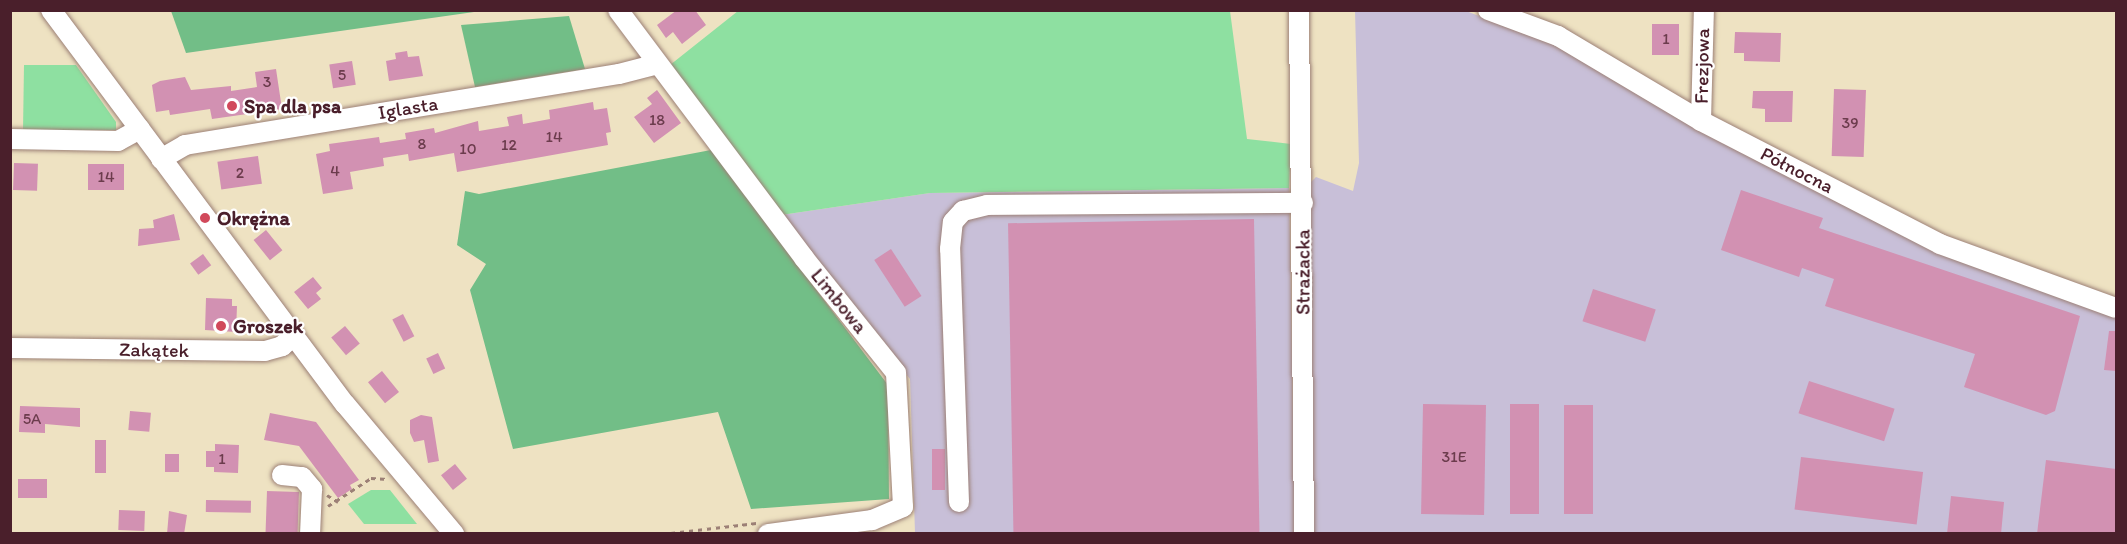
<!DOCTYPE html>
<meta charset="utf-8">
<style>
body{margin:0}
#map{position:relative;width:2127px;height:544px;overflow:hidden;background:#eee2c2;font-family:Itim,sans-serif}
div>[style]{position:absolute}
.industrial>*{inset:0;background:#c8bfd8}
.green>*{inset:0;background:#8ee0a1}
.forest>*{inset:0;background:#72be87}
.building>*{inset:0;background:#d291b2;transform-origin:0 0}
.path>*{height:3px;margin-top:-1.5px;transform-origin:0;background:repeating-linear-gradient(90deg,#9c8076 0 4.5px,transparent 0 9px)}
.roads{filter:drop-shadow(0 0 2px #9c8076) drop-shadow(0 0 2px #9c8076)}
.minor>*{height:20px;margin:-10px;padding:0 10px;transform-origin:10px;border-radius:10px;background:#fff}
.dots>*{width:16px;height:16px;translate:-50% -50%;box-sizing:border-box;border:3px solid #fff;border-radius:50%}
span{translate:-50% -50%;white-space:nowrap;text-align:center;line-height:1.15;-webkit-text-stroke:4.5px #fff;paint-order:stroke}
.number-label{font-size:16px;color:#6c3c4d}
.number-label span{-webkit-text-stroke-width:0}
.street-label{font-size:20px;color:#4a1f2b}
.poi-label{font-size:20px;color:#4a1f2b;font-weight:700}
.left{translate:0 -50%;text-align:left}
.frame{position:absolute;inset:0;border:12px solid #4a1f2b;pointer-events:none}
</style>
<div id="map">
<div class="industrial">
<div style="clip-path:polygon(1355px 11px,1466px 11px,1585px 57px,1750px 151px,2116px 315px,2116px 533px,1313px 533px,1310px 183px,1316px 177px,1353px 191px,1359px 163px)"></div>
<div style="clip-path:polygon(1289px 188px,1295px 533px,915px 533px,910px 379px,781px 215px,930px 193px)"></div>
</div>
<div class="green">
<div style="clip-path:polygon(738px 11px,1230px 11px,1247px 139px,1291px 144px,1289px 188px,930px 193px,781px 215px,670px 65px)"></div>
<div style="clip-path:polygon(24px 65px,76px 65px,116px 122px,116px 130px,23px 131px)"></div>
<div style="clip-path:polygon(371px 490px,390px 490px,417px 524px,364px 524px,348px 504px)"></div>
</div>
<div class="forest">
<div style="clip-path:polygon(171px 11px,171px 10px,481px 11px,186px 53px)"></div>
<div style="clip-path:polygon(569px 16px,585px 69px,475px 87px,461px 25px)"></div>
<div style="clip-path:polygon(711px 150px,888px 385px,889px 499px,751px 509px,718px 412px,513px 449px,470px 290px,486px 264px,457px 245px,465px 191px,479px 194px)"></div>
</div>
<div class="building">
<div style="clip-path:polygon(677px 10px,695px 10px,706px 25px,682px 44px,673px 32px,666px 38px,657px 25px)"></div>
<div style="left:1652px;top:24px;width:27px;height:31px"></div>
<div style="clip-path:polygon(1735px 32px,1781px 33px,1780px 62px,1744px 61px,1744px 53px,1734px 53px)"></div>
<div style="clip-path:polygon(407px 51px,408px 57px,419px 56px,423px 76px,389px 81px,386px 61px,396px 59px,395px 53px)"></div>
<div style="left:352px;top:61px;width:24px;height:23px;rotate:81deg"></div>
<div style="clip-path:polygon(276px 69px,282px 109px,212px 119px,210px 109px,170px 115px,169px 110px,156px 112px,152px 85px,160px 81px,185px 77px,191px 90px,231px 86px,231px 91px,257px 87px,255px 72px)"></div>
<div style="left:1834px;top:89px;width:32px;height:67px;rotate:2deg"></div>
<div style="clip-path:polygon(657px 90px,681px 123px,654px 143px,634px 117px,652px 104px,647px 98px)"></div>
<div style="clip-path:polygon(1753px 91px,1793px 91px,1792px 122px,1765px 122px,1765px 109px,1752px 108px)"></div>
<div style="clip-path:polygon(593px 102px,594px 110px,607px 108px,611px 132px,606px 133px,608px 145px,457px 172px,454px 153px,409px 161px,408px 154px,383px 158px,384px 166px,350px 172px,353px 189px,323px 194px,316px 154px,330px 151px,329px 144px,379px 137px,380px 143px,406px 139px,405px 133px,434px 128px,435px 133px,478px 121px,479px 131px,509px 126px,507px 117px,522px 114px,523px 124px,550px 119px,549px 110px)"></div>
<div style="left:258px;top:156px;width:28px;height:41px;rotate:82deg"></div>
<div style="left:14px;top:163px;width:24px;height:27px;rotate:2deg"></div>
<div style="left:88px;top:164px;width:36px;height:26px"></div>
<div style="clip-path:polygon(1741px 190px,1823px 218px,1819px 228px,2080px 316px,2055px 411px,2046px 415px,1964px 387px,1975px 354px,1825px 306px,1834px 279px,1802px 268px,1799px 277px,1721px 250px)"></div>
<div style="clip-path:polygon(174px 214px,180px 240px,138px 246px,139px 229px,154px 228px,153px 220px)"></div>
<div style="left:1254px;top:219px;width:315px;height:246px;rotate:89deg"></div>
<div style="left:266px;top:230px;width:26px;height:16px;rotate:51deg"></div>
<div style="left:891px;top:249px;width:56px;height:20px;rotate:57deg"></div>
<div style="left:203px;top:254px;width:14px;height:16px;rotate:54deg"></div>
<div style="clip-path:polygon(313px 277px,322px 288px,316px 293px,321px 299px,308px 309px,294px 292px)"></div>
<div style="left:1593px;top:289px;width:66px;height:34px;rotate:18deg"></div>
<div style="clip-path:polygon(206px 298px,232px 299px,232px 306px,237px 306px,236px 332px,205px 330px)"></div>
<div style="left:403px;top:314px;width:25px;height:12px;rotate:63deg"></div>
<div style="left:345px;top:326px;width:23px;height:18px;rotate:50deg"></div>
<div style="clip-path:polygon(2109px 331px,2116px 331px,2116px 371px,2104px 370px)"></div>
<div style="left:438px;top:353px;width:17px;height:13px;rotate:65deg"></div>
<div style="left:382px;top:371px;width:27px;height:18px;rotate:51deg"></div>
<div style="left:1809px;top:381px;width:90px;height:34px;rotate:18deg"></div>
<div style="left:1423px;top:404px;width:63px;height:110px;rotate:1deg"></div>
<div style="left:1510px;top:404px;width:29px;height:110px"></div>
<div style="left:1564px;top:405px;width:29px;height:109px"></div>
<div style="clip-path:polygon(20px 406px,80px 408px,80px 427px,45px 424px,45px 433px,19px 432px)"></div>
<div style="left:130px;top:411px;width:21px;height:19px;rotate:5deg"></div>
<div style="clip-path:polygon(270px 413px,316px 422px,359px 480px,350px 485px,352px 489px,338px 498px,299px 446px,264px 440px)"></div>
<div style="clip-path:polygon(421px 415px,432px 417px,439px 461px,428px 463px,424px 440px,414px 442px,410px 433px,410px 420px)"></div>
<div style="left:95px;top:440px;width:11px;height:33px"></div>
<div style="clip-path:polygon(215px 444px,239px 445px,238px 473px,214px 472px,214px 467px,206px 467px,206px 451px,215px 451px)"></div>
<div style="left:932px;top:449px;width:13px;height:41px"></div>
<div style="left:165px;top:454px;width:14px;height:18px"></div>
<div style="left:1801px;top:457px;width:123px;height:53px;rotate:7deg"></div>
<div style="clip-path:polygon(2046px 460px,2116px 469px,2116px 534px,2037px 534px)"></div>
<div style="left:455px;top:464px;width:19px;height:18px;rotate:51deg"></div>
<div style="left:18px;top:479px;width:29px;height:19px"></div>
<div style="left:267px;top:491px;width:32px;height:43px;rotate:2deg"></div>
<div style="clip-path:polygon(1951px 496px,2004px 502px,2001px 534px,1947px 534px)"></div>
<div style="left:206px;top:500px;width:45px;height:12px;rotate:1deg"></div>
<div style="left:119px;top:510px;width:26px;height:20px;rotate:2deg"></div>
<div style="clip-path:polygon(169px 511px,187px 515px,184px 534px,167px 534px)"></div>
</div>
<div class="path">
<div style="left:327px;top:495px;width:13px;rotate:32deg"></div>
<div style="left:328px;top:506px;width:51px;rotate:-33.1deg"></div>
<div style="left:371px;top:478px;width:17px;rotate:3deg"></div>
<div style="left:662px;top:534px;width:95px;rotate:-6.7deg"></div>
</div>
<div class="roads">
<div class="minor">
<div style="left:51px;top:10px;width:492px;rotate:53.3deg"></div>
<div style="left:345px;top:404px;width:170px;rotate:50deg"></div>
<div style="left:618px;top:10px;width:310px;rotate:53.1deg"></div>
<div style="left:804px;top:258px;width:147px;rotate:51.3deg"></div>
<div style="left:896px;top:373px;width:134px;rotate:87deg"></div>
<div style="left:903px;top:507px;width:34px;rotate:157deg"></div>
<div style="left:872px;top:520px;width:105px;rotate:172.3deg"></div>
<div style="left:1299px;top:10px;width:524px;rotate:89.45deg"></div>
<div style="left:1488px;top:10px;width:75px;rotate:20.4deg"></div>
<div style="left:1558px;top:36px;width:166px;rotate:30.7deg"></div>
<div style="left:1701px;top:121px;width:269px;rotate:27.2deg"></div>
<div style="left:1940px;top:244px;width:187px;rotate:20deg"></div>
<div style="left:1701px;top:121px;width:111px;rotate:-88.5deg"></div>
<div style="left:10px;top:139px;width:108px;rotate:1.1deg"></div>
<div style="left:118px;top:141px;width:25px;rotate:-29deg"></div>
<div style="left:161px;top:159px;width:28px;rotate:-30deg"></div>
<div style="left:185px;top:145px;width:440px;rotate:-9.3deg"></div>
<div style="left:619px;top:74px;width:40px;rotate:-14.4deg"></div>
<div style="left:10px;top:348px;width:255px;rotate:0.7deg"></div>
<div style="left:265px;top:351px;width:18px;rotate:-16deg"></div>
<div style="left:282px;top:346px;width:16px;rotate:-40deg"></div>
<div style="left:282px;top:475px;width:20px;rotate:6deg"></div>
<div style="left:302px;top:477px;width:16px;rotate:50deg"></div>
<div style="left:312px;top:489px;width:45px;rotate:92.5deg"></div>
<div style="left:959px;top:502px;width:253px;rotate:-92deg"></div>
<div style="left:950px;top:249px;width:27px;rotate:-84deg"></div>
<div style="left:953px;top:222px;width:15px;rotate:-48deg"></div>
<div style="left:963px;top:211px;width:25px;rotate:-14deg"></div>
<div style="left:987px;top:205px;width:316px;rotate:-0.4deg"></div>
</div>
</div>
<div class="dots">
<div style="left:232px;top:106px;background:#d1495b"></div>
<div style="left:205px;top:218px;background:#d1495b"></div>
<div style="left:221px;top:326px;background:#d1495b"></div>
</div>
<div class="number-label">
<span style="left:1666px;top:39px">1</span>
<span style="left:342px;top:75px">5</span>
<span style="left:267px;top:82px">3</span>
<span style="left:657px;top:120px">18</span>
<span style="left:1850px;top:123px">39</span>
<span style="left:554px;top:137px">14</span>
<span style="left:422px;top:144px">8</span>
<span style="left:509px;top:145px">12</span>
<span style="left:468px;top:149px">10</span>
<span style="left:335px;top:171px">4</span>
<span style="left:240px;top:173px">2</span>
<span style="left:106px;top:177px">14</span>
<span style="left:32px;top:419px">5A</span>
<span style="left:1454px;top:457px">31E</span>
<span style="left:222px;top:459px">1</span>
</div>
<div class="street-label">
<span style="left:1702px;top:66px;rotate:-89deg">Frezjowa</span>
<span style="left:408px;top:108px;rotate:-9deg">Iglasta</span>
<span style="left:1797px;top:170px;rotate:27deg">Północna</span>
<span style="left:1303px;top:272px;rotate:-90deg">Strażacka</span>
<span style="left:839px;top:301px;rotate:51deg">Limbowa</span>
<span style="left:154px;top:350px;rotate:1deg">Zakątek</span>
</div>
<div class="poi-label">
<span class="left" style="left:244px;top:106px">Spa dla psa</span>
<span class="left" style="left:217px;top:218px">Okrężna</span>
<span class="left" style="left:233px;top:326px">Groszek</span>
</div>
<div class="frame"></div>
</div>
